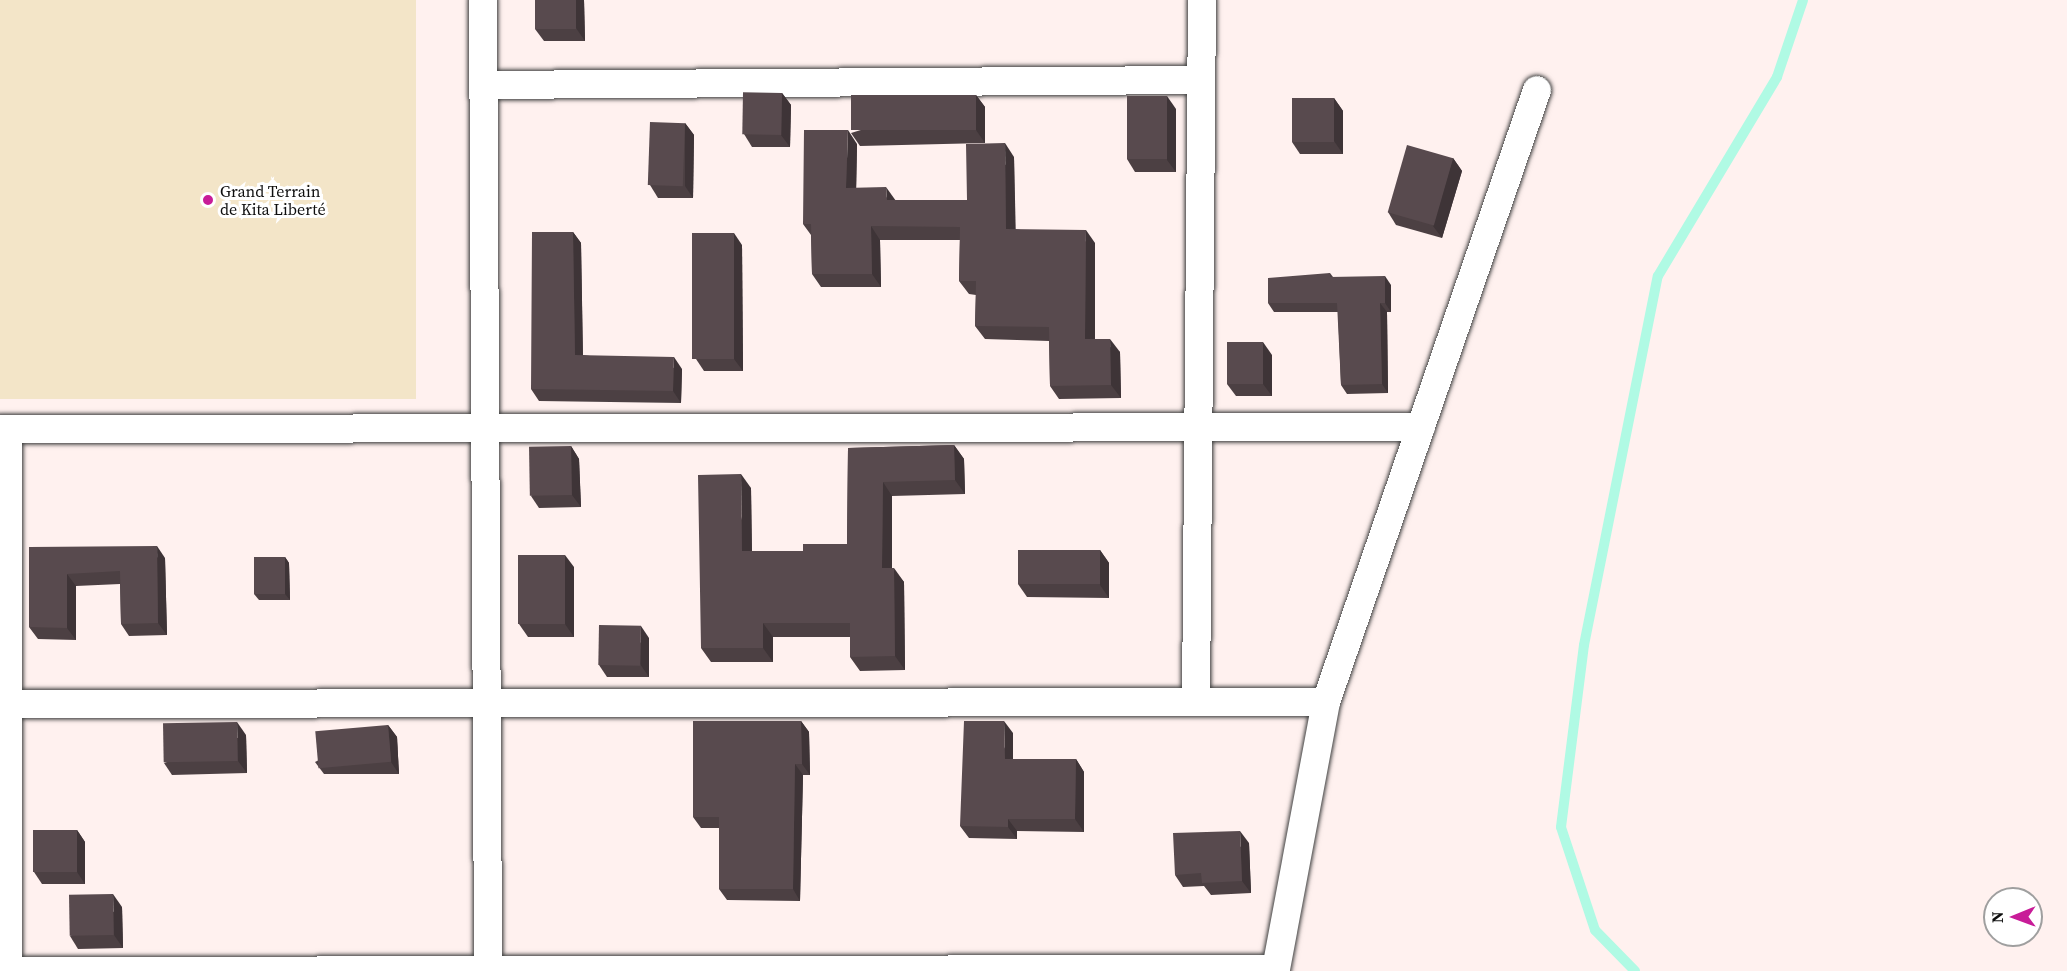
<!DOCTYPE html>
<meta charset="utf-8">
<style>
body{margin:0}
#map{position:relative;width:2067px;height:971px;overflow:hidden;background:#fff1ef;font-family:"Source Serif 4",serif}
div>[style]{position:absolute}
.pitch>*{inset:0;background:#f3e5c8;transform-origin:0 0}
.stream>*{height:10px;margin:-5px;padding:0 5px;transform-origin:5px;border-radius:5px;background:#b0fae4}
.roads{filter:drop-shadow(0 0 2px #414141) drop-shadow(0 0 2px #414141)}
.minor>*{height:28px;margin:-14px;padding:0 14px;transform-origin:14px;border-radius:14px;background:#fff}
.wall>*{inset:0;background:#4c4043}
.shaded-wall>*{inset:0;background:#3e3437}
.building>*{inset:0;background:#584a4e;transform-origin:0 0}
.dots>*{width:16px;height:16px;translate:-50% -50%;box-sizing:border-box;border:3px solid #fff;border-radius:50%}
span{translate:-50% -50%;white-space:nowrap;text-align:center;line-height:1.15;-webkit-text-stroke:6px #fff;paint-order:stroke}
.poi-label{font-size:16px;color:#0e0e0e}
.left{translate:0 -50%;text-align:left}
.north{position:absolute;left:1983px;top:887px;width:60px;height:60px;box-sizing:border-box;background:#fff;border:2px solid #9f9f9f;border-radius:50%;rotate:269deg;font-size:16px;font-weight:700;line-height:24px;text-align:center;color:#0e0e0e}
.north::after{content:'';display:block;margin:auto;width:21px;height:27px;background:#c81c98;clip-path:polygon(50% 0,100% 100%,50% 72%,0 100%)}
</style>
<div id="map">
<div class="pitch">
<div style="left:0;top:0;width:416px;height:399px"></div>
</div>
<div class="stream">
<div style="left:1635px;top:971px;width:57px;rotate:-134.3deg"></div>
<div style="left:1595px;top:930px;width:108px;rotate:-108.3deg"></div>
<div style="left:1561px;top:827px;width:183px;rotate:-82.8deg"></div>
<div style="left:1584px;top:645px;width:376px;rotate:-78.7deg"></div>
<div style="left:1658px;top:276px;width:232px;rotate:-59.1deg"></div>
<div style="left:1777px;top:77px;width:81px;rotate:-71.3deg"></div>
</div>
<div class="roads">
<div class="minor">
<div style="left:483px;top:0;width:971px;rotate:89.7deg"></div>
<div style="left:483px;top:85px;width:718px;rotate:-0.4deg"></div>
<div style="left:0;top:429px;width:1421px;rotate:-0.08deg"></div>
<div style="left:8px;top:429px;width:542px;rotate:90deg"></div>
<div style="left:1196px;top:702px;width:702px;rotate:-89.51deg"></div>
<div style="left:0;top:704px;width:1326px;rotate:-0.09deg"></div>
<div style="left:0;top:971px;width:1276px;rotate:-0.09deg"></div>
<div style="left:1276px;top:969px;width:272px;rotate:-79.4deg"></div>
<div style="left:1326px;top:702px;width:647px;rotate:-70.98deg"></div>
</div>
</div>
<div class="wall">
<div style="clip-path:polygon(535px 0,584px 0,585px 41px,544px 41px,535px 29px)"></div>
<div style="clip-path:polygon(782px 93px,791px 105px,790px 147px,752px 147px,744px 134px)"></div>
<div style="clip-path:polygon(976px 95px,985px 107px,985px 143px,860px 146px,851px 133px)"></div>
<div style="clip-path:polygon(1334px 98px,1343px 111px,1343px 154px,1300px 154px,1292px 142px)"></div>
<div style="clip-path:polygon(1176px 109px,1176px 172px,1135px 172px,1127px 159px)"></div>
<div style="clip-path:polygon(685px 123px,694px 135px,693px 198px,658px 198px,650px 185px)"></div>
<div style="clip-path:polygon(857px 144px,856px 188px,895px 200px,967px 200px,1014px 157px,1015px 229px,1095px 243px,1095px 339px,1120px 352px,1121px 398px,1059px 399px,1050px 386px,1049px 341px,985px 339px,975px 326px,976px 295px,969px 294px,959px 281px,960px 240px,880px 240px,881px 287px,821px 287px,812px 274px,811px 235px,803px 224px)"></div>
<div style="clip-path:polygon(1453px 158px,1462px 171px,1442px 238px,1396px 225px,1388px 212px)"></div>
<div style="clip-path:polygon(573px 232px,581px 243px,583px 355px,682px 369px,681px 403px,539px 401px,531px 389px)"></div>
<div style="clip-path:polygon(742px 245px,743px 371px,704px 371px,696px 359px)"></div>
<div style="clip-path:polygon(1330px 273px,1333px 277px,1391px 285px,1391px 312px,1387px 312px,1388px 393px,1347px 394px,1341px 385px,1338px 312px,1274px 312px,1268px 303px)"></div>
<div style="clip-path:polygon(1272px 355px,1272px 396px,1236px 396px,1227px 384px)"></div>
<div style="clip-path:polygon(954px 445px,964px 459px,965px 494px,892px 496px,892px 568px,904px 582px,905px 670px,860px 671px,850px 657px,850px 637px,773px 637px,773px 662px,711px 662px,701px 648px,751px 488px,752px 551px,803px 551px,847px 544px,848px 448px)"></div>
<div style="clip-path:polygon(571px 446px,579px 459px,581px 507px,539px 508px,531px 496px)"></div>
<div style="clip-path:polygon(29px 547px,165px 558px,167px 635px,129px 636px,121px 624px,120px 584px,76px 586px,76px 640px,38px 639px,29px 627px)"></div>
<div style="clip-path:polygon(1100px 550px,1109px 563px,1109px 598px,1027px 597px,1018px 584px)"></div>
<div style="clip-path:polygon(285px 557px,289px 563px,290px 600px,259px 600px,254px 594px)"></div>
<div style="clip-path:polygon(574px 567px,574px 637px,528px 637px,519px 624px)"></div>
<div style="clip-path:polygon(649px 638px,649px 677px,607px 677px,599px 665px)"></div>
<div style="clip-path:polygon(801px 721px,809px 732px,810px 775px,803px 775px,800px 901px,727px 900px,719px 889px,719px 828px,701px 828px,693px 817px)"></div>
<div style="clip-path:polygon(388px 725px,397px 737px,399px 774px,324px 774px,315px 762px)"></div>
<div style="clip-path:polygon(1013px 733px,1013px 759px,1076px 759px,1084px 772px,1084px 832px,1017px 831px,1017px 839px,969px 838px,960px 826px)"></div>
<div style="clip-path:polygon(246px 735px,247px 773px,172px 775px,164px 763px)"></div>
<div style="clip-path:polygon(77px 830px,85px 842px,85px 884px,42px 884px,34px 872px)"></div>
<div style="clip-path:polygon(1249px 843px,1251px 893px,1211px 895px,1204px 886px,1183px 887px,1175px 875px)"></div>
<div style="clip-path:polygon(122px 907px,123px 948px,78px 949px,70px 936px)"></div>
</div>
<div class="shaded-wall">
<div style="clip-path:polygon(576px 0,584px 0,585px 41px,576px 28px)"></div>
<div style="clip-path:polygon(782px 93px,791px 105px,790px 147px,781px 135px)"></div>
<div style="clip-path:polygon(976px 95px,985px 107px,985px 143px,976px 130px)"></div>
<div style="clip-path:polygon(1167px 96px,1176px 109px,1176px 172px,1167px 160px)"></div>
<div style="clip-path:polygon(1334px 98px,1343px 111px,1343px 154px,1334px 141px)"></div>
<div style="clip-path:polygon(685px 123px,694px 135px,693px 198px,685px 186px)"></div>
<div style="clip-path:polygon(848px 130px,857px 144px,856px 201px,846px 188px)"></div>
<div style="clip-path:polygon(1005px 143px,1014px 157px,1016px 242px,1006px 229px)"></div>
<div style="clip-path:polygon(1453px 158px,1462px 171px,1442px 238px,1433px 226px)"></div>
<div style="clip-path:polygon(886px 187px,896px 201px,887px 200px)"></div>
<div style="clip-path:polygon(871px 226px,880px 240px,881px 287px,872px 274px)"></div>
<div style="clip-path:polygon(1086px 230px,1095px 243px,1095px 353px,1085px 339px)"></div>
<div style="clip-path:polygon(573px 232px,581px 243px,583px 367px,575px 355px)"></div>
<div style="clip-path:polygon(734px 233px,742px 245px,743px 371px,734px 359px)"></div>
<div style="clip-path:polygon(1385px 276px,1391px 285px,1391px 312px,1385px 303px)"></div>
<div style="clip-path:polygon(1380px 303px,1387px 312px,1388px 393px,1382px 384px)"></div>
<div style="clip-path:polygon(1110px 339px,1120px 352px,1121px 398px,1111px 385px)"></div>
<div style="clip-path:polygon(1263px 342px,1272px 355px,1272px 396px,1263px 384px)"></div>
<div style="clip-path:polygon(674px 357px,682px 369px,681px 403px,673px 391px)"></div>
<div style="clip-path:polygon(954px 445px,964px 459px,965px 494px,955px 480px)"></div>
<div style="clip-path:polygon(571px 446px,579px 459px,581px 507px,572px 495px)"></div>
<div style="clip-path:polygon(741px 474px,751px 488px,752px 565px,742px 551px)"></div>
<div style="clip-path:polygon(883px 482px,892px 496px,892px 582px,882px 568px)"></div>
<div style="clip-path:polygon(157px 546px,165px 558px,167px 635px,158px 623px)"></div>
<div style="clip-path:polygon(1100px 550px,1109px 563px,1109px 598px,1100px 585px)"></div>
<div style="clip-path:polygon(565px 555px,574px 567px,574px 637px,565px 624px)"></div>
<div style="clip-path:polygon(285px 557px,289px 563px,290px 600px,285px 594px)"></div>
<div style="clip-path:polygon(894px 568px,904px 582px,905px 670px,895px 656px)"></div>
<div style="clip-path:polygon(67px 574px,76px 586px,76px 640px,67px 628px)"></div>
<div style="clip-path:polygon(763px 623px,773px 637px,773px 662px,763px 648px)"></div>
<div style="clip-path:polygon(641px 626px,649px 638px,649px 677px,640px 664px)"></div>
<div style="clip-path:polygon(801px 721px,809px 732px,810px 775px,802px 764px)"></div>
<div style="clip-path:polygon(1004px 721px,1013px 733px,1013px 771px,1005px 759px)"></div>
<div style="clip-path:polygon(237px 722px,246px 735px,247px 773px,238px 761px)"></div>
<div style="clip-path:polygon(388px 725px,397px 737px,399px 774px,391px 762px)"></div>
<div style="clip-path:polygon(1076px 759px,1084px 772px,1084px 832px,1075px 819px)"></div>
<div style="clip-path:polygon(795px 764px,803px 775px,800px 901px,793px 889px)"></div>
<div style="clip-path:polygon(1008px 819px,1017px 831px,1017px 839px,1008px 827px)"></div>
<div style="clip-path:polygon(77px 830px,85px 842px,85px 884px,77px 872px)"></div>
<div style="clip-path:polygon(1240px 831px,1249px 843px,1251px 893px,1242px 881px)"></div>
<div style="clip-path:polygon(113px 894px,122px 907px,123px 948px,114px 935px)"></div>
</div>
<div class="building">
<div style="left:535px;top:0;width:41px;height:29px"></div>
<div style="left:782px;top:93px;width:42px;height:39px;rotate:91deg"></div>
<div style="left:976px;top:95px;width:35px;height:125px;rotate:90deg"></div>
<div style="left:1127px;top:96px;width:40px;height:63px"></div>
<div style="left:1292px;top:98px;width:42px;height:44px"></div>
<div style="left:650px;top:122px;width:35px;height:63px;rotate:2deg"></div>
<div style="clip-path:polygon(804px 130px,848px 130px,846px 188px,886px 187px,887px 200px,967px 200px,966px 144px,1005px 143px,1006px 229px,1086px 230px,1085px 339px,1110px 339px,1111px 385px,1050px 386px,1049px 327px,975px 326px,976px 281px,959px 281px,960px 227px,871px 226px,872px 274px,812px 274px,811px 224px,803px 224px)"></div>
<div style="left:1407px;top:145px;width:48px;height:70px;rotate:16deg"></div>
<div style="clip-path:polygon(532px 232px,573px 232px,575px 355px,674px 357px,673px 391px,531px 389px)"></div>
<div style="left:734px;top:233px;width:126px;height:42px;rotate:90deg"></div>
<div style="clip-path:polygon(1330px 273px,1330px 277px,1385px 276px,1385px 303px,1380px 303px,1382px 384px,1341px 385px,1337px 303px,1268px 303px,1268px 278px)"></div>
<div style="left:1227px;top:342px;width:36px;height:42px"></div>
<div style="clip-path:polygon(954px 445px,955px 480px,883px 482px,882px 568px,894px 568px,895px 656px,850px 657px,850px 623px,763px 623px,763px 648px,701px 648px,698px 475px,741px 474px,742px 551px,803px 551px,803px 544px,847px 544px,848px 448px)"></div>
<div style="left:571px;top:446px;width:49px;height:42px;rotate:89deg"></div>
<div style="clip-path:polygon(157px 546px,158px 623px,121px 624px,120px 571px,67px 574px,67px 628px,29px 627px,29px 547px)"></div>
<div style="left:1018px;top:550px;width:82px;height:34px"></div>
<div style="left:518px;top:555px;width:47px;height:69px"></div>
<div style="left:285px;top:557px;width:37px;height:31px;rotate:90deg"></div>
<div style="left:599px;top:625px;width:42px;height:40px;rotate:1deg"></div>
<div style="clip-path:polygon(693px 721px,801px 721px,802px 764px,795px 764px,793px 889px,719px 889px,719px 817px,693px 817px)"></div>
<div style="clip-path:polygon(964px 721px,1004px 721px,1005px 759px,1076px 759px,1075px 819px,1008px 819px,1008px 827px,960px 826px)"></div>
<div style="left:237px;top:722px;width:39px;height:74px;rotate:89deg"></div>
<div style="left:388px;top:725px;width:37px;height:73px;rotate:85deg"></div>
<div style="left:33px;top:830px;width:44px;height:42px"></div>
<div style="clip-path:polygon(1240px 831px,1242px 881px,1202px 883px,1201px 873px,1175px 875px,1173px 833px)"></div>
<div style="left:113px;top:894px;width:41px;height:44px;rotate:89deg"></div>
</div>
<div class="dots">
<div style="left:208px;top:200px;background:#c81c98"></div>
</div>
<div class="poi-label">
<span class="left" style="left:220px;top:200px">Grand Terrain<br>de Kita Liberté</span>
</div>
<div class="north">N</div>
</div>
